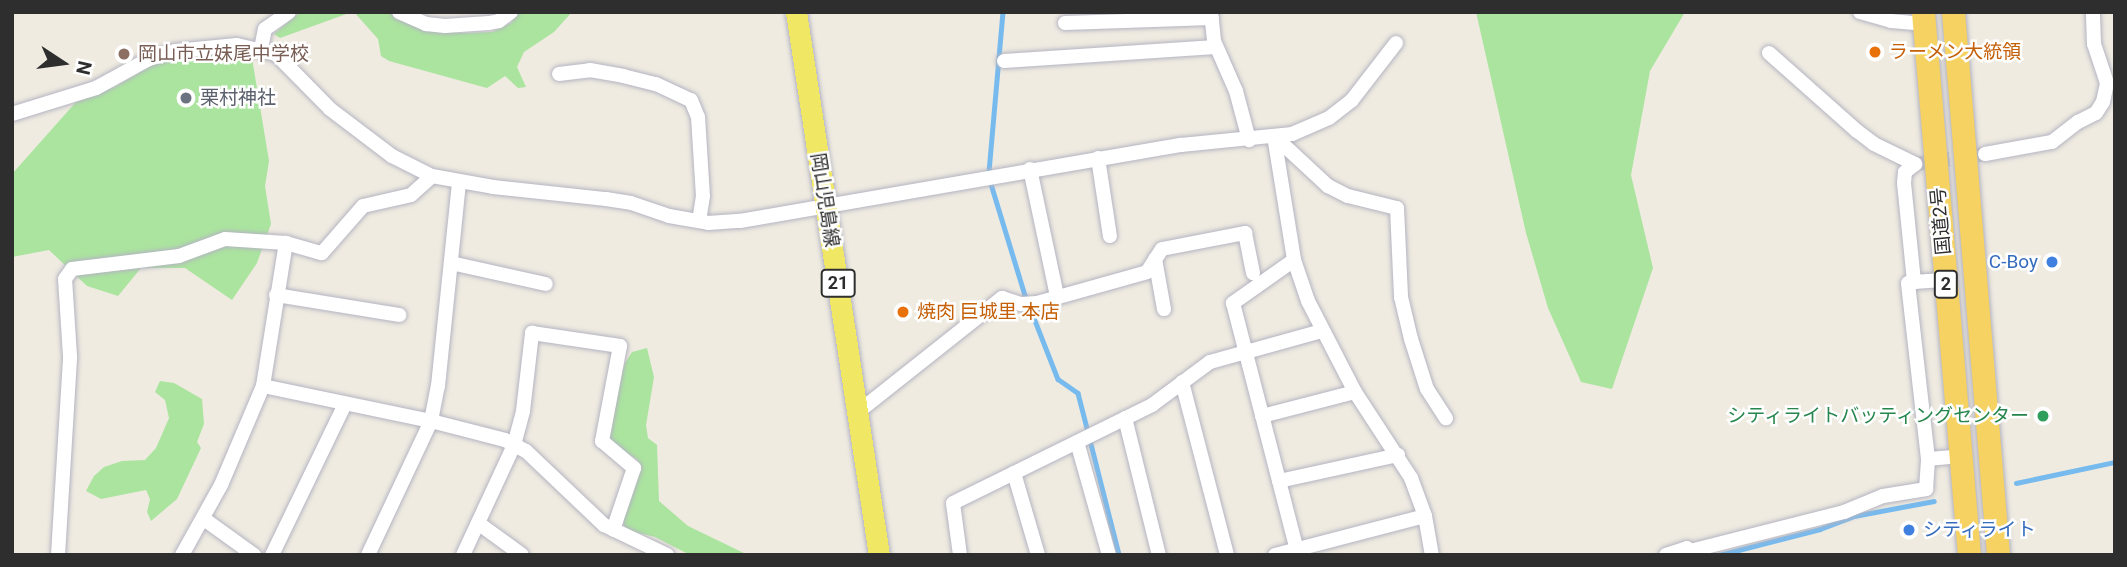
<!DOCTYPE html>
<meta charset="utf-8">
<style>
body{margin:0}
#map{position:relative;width:2127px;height:567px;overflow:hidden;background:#efebe1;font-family:Roboto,"Noto Sans JP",sans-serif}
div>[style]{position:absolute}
.green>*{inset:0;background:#abe49f}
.stream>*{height:4.5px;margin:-2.25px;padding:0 2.25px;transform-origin:2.25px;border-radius:2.25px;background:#77baee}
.minor-tunnel>*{height:14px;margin-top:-7px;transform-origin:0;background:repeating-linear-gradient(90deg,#c8c5bd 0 14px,transparent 0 21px)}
.roads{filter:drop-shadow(0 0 2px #b4b4c1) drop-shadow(0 0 2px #b4b4c1)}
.minor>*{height:14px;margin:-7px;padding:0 7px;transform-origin:7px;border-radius:7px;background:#fff}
.primary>*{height:21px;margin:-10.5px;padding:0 10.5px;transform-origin:10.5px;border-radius:10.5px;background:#f0e765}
.trunk>*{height:23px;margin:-11.5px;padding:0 11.5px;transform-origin:11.5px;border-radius:11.5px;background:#f6d262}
.dots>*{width:19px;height:19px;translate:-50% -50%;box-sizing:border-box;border:4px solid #fff;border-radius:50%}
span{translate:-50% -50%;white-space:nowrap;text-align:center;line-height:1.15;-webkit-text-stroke:5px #fff;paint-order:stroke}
.shield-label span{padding:2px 5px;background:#fff;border:2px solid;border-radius:5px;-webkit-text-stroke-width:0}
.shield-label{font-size:18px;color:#2e2e2e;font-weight:700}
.food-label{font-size:19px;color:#c56008}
.left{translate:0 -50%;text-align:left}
.education-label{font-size:19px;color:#785e54}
.worship-label{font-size:19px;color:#5b616d}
.street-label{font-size:19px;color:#2e2e2e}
.shop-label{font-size:19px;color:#366cbe}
.right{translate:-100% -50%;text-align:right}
.leisure-label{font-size:19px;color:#27864d}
.frame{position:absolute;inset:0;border:14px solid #2e2e2e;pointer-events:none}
.north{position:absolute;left:28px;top:28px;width:70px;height:70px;-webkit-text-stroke:5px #fff;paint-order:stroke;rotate:103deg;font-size:19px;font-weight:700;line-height:28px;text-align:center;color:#2e2e2e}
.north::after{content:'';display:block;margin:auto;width:24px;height:32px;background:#2e2e2e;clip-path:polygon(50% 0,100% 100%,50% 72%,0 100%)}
</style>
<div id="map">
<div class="green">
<div style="clip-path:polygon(300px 12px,352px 12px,280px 38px,274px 34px)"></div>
<div style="clip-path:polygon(354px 12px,396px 12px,431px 30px,463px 33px,492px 32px,511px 23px,518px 12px,572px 12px,554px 32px,524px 52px,517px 67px,526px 87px,518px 88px,505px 76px,487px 88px,389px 61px,381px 56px,378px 39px)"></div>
<div style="clip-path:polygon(1476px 12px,1685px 12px,1650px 71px,1631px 175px,1653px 268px,1612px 389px,1581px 382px,1548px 308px,1526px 233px)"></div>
<div style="clip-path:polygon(232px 52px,252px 58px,269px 161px,265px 186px,271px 224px,257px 263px,232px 300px,185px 268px,141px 268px,118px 296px,87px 286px,49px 250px,12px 257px,12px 174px,76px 102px,115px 87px,162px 59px)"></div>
<div style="clip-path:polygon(647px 348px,654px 377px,646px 425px,648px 438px,657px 445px,659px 501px,688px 526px,748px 555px,690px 555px,655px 537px,624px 529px,624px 518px,636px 479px,638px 460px,608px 441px,614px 398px,625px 363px,632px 352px)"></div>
<div style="clip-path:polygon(160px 381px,174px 383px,202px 399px,204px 424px,197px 442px,201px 448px,177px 499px,151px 521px,147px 512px,150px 499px,146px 490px,101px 499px,86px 491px,94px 476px,104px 467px,122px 461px,145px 460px,156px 448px,169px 418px,165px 400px,155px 392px)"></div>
</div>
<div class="stream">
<div style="left:1003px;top:12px;width:160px;rotate:95deg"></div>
<div style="left:989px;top:171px;width:13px;rotate:81deg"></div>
<div style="left:991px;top:184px;width:116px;rotate:73deg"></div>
<div style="left:1025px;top:295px;width:90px;rotate:68.6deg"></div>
<div style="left:1058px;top:379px;width:24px;rotate:35deg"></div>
<div style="left:1078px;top:393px;width:40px;rotate:75.6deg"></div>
<div style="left:1090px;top:440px;width:119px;rotate:75.8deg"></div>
<div style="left:2016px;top:483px;width:101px;rotate:-12deg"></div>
<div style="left:1719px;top:555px;width:104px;rotate:-14.4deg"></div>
<div style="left:1820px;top:529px;width:36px;rotate:-21deg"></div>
<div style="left:1854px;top:516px;width:81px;rotate:-10.6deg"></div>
</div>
<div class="minor-tunnel">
<div style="left:1915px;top:164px;width:71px;rotate:-8.1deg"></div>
</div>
<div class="roads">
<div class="minor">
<div style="left:399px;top:12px;width:30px;rotate:24deg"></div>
<div style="left:426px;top:24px;width:19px;rotate:6deg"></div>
<div style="left:445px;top:26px;width:44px;rotate:-3.9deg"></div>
<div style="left:489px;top:23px;width:10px;rotate:-11deg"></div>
<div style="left:499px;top:21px;width:15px;rotate:-37deg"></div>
<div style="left:1211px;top:12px;width:29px;rotate:84deg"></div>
<div style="left:1214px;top:41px;width:55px;rotate:66.3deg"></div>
<div style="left:1236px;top:91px;width:51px;rotate:75.1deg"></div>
<div style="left:1860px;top:12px;width:32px;rotate:16deg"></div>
<div style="left:1891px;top:21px;width:33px;rotate:5deg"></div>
<div style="left:1065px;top:23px;width:147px;rotate:-1.9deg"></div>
<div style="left:261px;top:49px;width:20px;rotate:-79deg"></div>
<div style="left:265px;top:29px;width:29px;rotate:-35deg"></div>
<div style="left:1769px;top:53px;width:118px;rotate:41.6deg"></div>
<div style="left:1857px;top:131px;width:21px;rotate:37deg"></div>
<div style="left:1874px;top:144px;width:46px;rotate:26deg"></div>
<div style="left:1004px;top:61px;width:212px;rotate:-3.8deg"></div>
<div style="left:559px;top:74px;width:31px;rotate:-7deg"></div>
<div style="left:590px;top:70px;width:34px;rotate:10deg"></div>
<div style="left:623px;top:76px;width:34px;rotate:14deg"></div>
<div style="left:656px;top:84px;width:38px;rotate:25deg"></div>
<div style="left:691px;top:100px;width:18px;rotate:68deg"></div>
<div style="left:698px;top:117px;width:79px;rotate:86.4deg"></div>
<div style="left:703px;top:196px;width:25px;rotate:99deg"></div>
<div style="left:12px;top:114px;width:88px;rotate:-17.2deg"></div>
<div style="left:96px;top:88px;width:60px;rotate:-28.7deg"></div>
<div style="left:149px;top:59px;width:27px;rotate:-17deg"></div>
<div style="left:175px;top:51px;width:62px;rotate:-5.5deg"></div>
<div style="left:237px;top:45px;width:40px;rotate:13deg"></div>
<div style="left:276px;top:54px;width:77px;rotate:45.5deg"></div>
<div style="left:330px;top:109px;width:78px;rotate:37.2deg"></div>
<div style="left:392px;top:156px;width:45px;rotate:26.6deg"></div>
<div style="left:432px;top:176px;width:62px;rotate:10.2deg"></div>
<div style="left:493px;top:187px;width:114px;rotate:6.1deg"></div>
<div style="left:606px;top:199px;width:25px;rotate:9deg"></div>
<div style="left:631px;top:203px;width:40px;rotate:18.9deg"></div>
<div style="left:669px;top:216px;width:40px;rotate:10deg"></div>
<div style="left:708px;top:223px;width:32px;rotate:-4deg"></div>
<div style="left:740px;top:221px;width:448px;rotate:-9.8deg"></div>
<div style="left:1181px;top:145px;width:112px;rotate:-5.7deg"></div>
<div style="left:1292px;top:134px;width:40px;rotate:-23.4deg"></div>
<div style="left:1329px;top:118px;width:29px;rotate:-38deg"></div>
<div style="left:1352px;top:100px;width:72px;rotate:-52.3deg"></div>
<div style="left:1274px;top:136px;width:126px;rotate:80.8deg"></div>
<div style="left:1294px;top:260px;width:43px;rotate:71.1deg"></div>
<div style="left:1308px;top:301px;width:102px;rotate:62.7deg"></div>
<div style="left:1355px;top:392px;width:103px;rotate:56.9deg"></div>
<div style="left:1411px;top:478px;width:40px;rotate:69.8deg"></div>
<div style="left:1425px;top:516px;width:40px;rotate:80deg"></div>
<div style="left:1274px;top:136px;width:74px;rotate:42.8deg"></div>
<div style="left:1328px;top:186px;width:22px;rotate:27deg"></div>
<div style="left:1348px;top:196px;width:50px;rotate:13.8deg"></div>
<div style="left:1397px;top:208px;width:89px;rotate:87.4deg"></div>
<div style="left:1401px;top:297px;width:43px;rotate:76.6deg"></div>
<div style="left:1411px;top:339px;width:52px;rotate:72.3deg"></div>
<div style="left:1427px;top:389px;width:35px;rotate:57deg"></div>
<div style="left:1985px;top:154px;width:68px;rotate:-10.2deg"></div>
<div style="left:2052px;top:142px;width:33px;rotate:-38deg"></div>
<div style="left:2078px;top:122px;width:20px;rotate:-27deg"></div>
<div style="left:2096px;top:113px;width:13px;rotate:-58deg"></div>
<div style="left:2103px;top:102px;width:19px;rotate:-78deg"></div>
<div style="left:2107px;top:83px;width:41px;rotate:-108.4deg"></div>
<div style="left:2094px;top:44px;width:32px;rotate:-92deg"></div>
<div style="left:1098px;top:158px;width:79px;rotate:81.3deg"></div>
<div style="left:1915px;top:164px;width:13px;rotate:141deg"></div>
<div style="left:1905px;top:172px;width:11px;rotate:95deg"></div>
<div style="left:1904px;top:183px;width:100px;rotate:84.2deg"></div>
<div style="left:1914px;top:282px;width:32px;rotate:-4deg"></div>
<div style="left:1030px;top:169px;width:130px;rotate:78deg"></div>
<div style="left:1155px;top:259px;width:51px;rotate:79.8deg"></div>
<div style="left:1294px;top:260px;width:75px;rotate:144.8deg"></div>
<div style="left:1233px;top:303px;width:260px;rotate:75.5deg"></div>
<div style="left:451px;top:263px;width:97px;rotate:12.5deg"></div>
<div style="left:276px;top:295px;width:125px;rotate:9.2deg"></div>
<div style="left:1182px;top:382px;width:179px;rotate:75.4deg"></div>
<div style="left:263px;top:386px;width:172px;rotate:11.8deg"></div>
<div style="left:431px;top:421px;width:76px;rotate:14.4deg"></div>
<div style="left:505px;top:440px;width:24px;rotate:28deg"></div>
<div style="left:526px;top:451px;width:108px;rotate:43.5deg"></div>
<div style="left:604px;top:525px;width:70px;rotate:25.5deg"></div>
<div style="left:858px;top:412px;width:184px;rotate:-38.4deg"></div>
<div style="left:1002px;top:298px;width:20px;rotate:18deg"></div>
<div style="left:1021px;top:304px;width:16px;rotate:-4deg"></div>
<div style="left:1037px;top:303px;width:114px;rotate:-15.7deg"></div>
<div style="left:1147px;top:272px;width:27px;rotate:-57deg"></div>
<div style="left:1162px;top:249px;width:85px;rotate:-10.9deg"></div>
<div style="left:1245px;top:233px;width:41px;rotate:78.7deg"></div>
<div style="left:1262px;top:416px;width:96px;rotate:-14.5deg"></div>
<div style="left:1125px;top:418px;width:141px;rotate:76.1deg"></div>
<div style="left:1077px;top:442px;width:117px;rotate:74.2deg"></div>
<div style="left:1928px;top:459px;width:32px;rotate:-5deg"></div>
<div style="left:1014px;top:473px;width:85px;rotate:73.7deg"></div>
<div style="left:1279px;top:481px;width:122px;rotate:-12.3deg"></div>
<div style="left:204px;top:519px;width:62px;rotate:35.8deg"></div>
<div style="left:478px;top:523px;width:54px;rotate:36deg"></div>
<div style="left:1690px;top:551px;width:159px;rotate:-14.2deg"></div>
<div style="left:1844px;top:512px;width:42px;rotate:-22.3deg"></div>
<div style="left:1883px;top:496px;width:44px;rotate:-9.2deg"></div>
<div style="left:1926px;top:489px;width:30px;rotate:-86deg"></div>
<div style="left:1928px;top:459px;width:177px;rotate:-96.5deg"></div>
<div style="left:1908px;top:283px;width:6px;rotate:-9deg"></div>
<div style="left:58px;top:555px;width:199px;rotate:-86.5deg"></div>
<div style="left:70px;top:356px;width:77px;rotate:-93.7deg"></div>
<div style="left:65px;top:279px;width:12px;rotate:-55deg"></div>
<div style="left:72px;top:269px;width:108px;rotate:-6.9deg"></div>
<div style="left:179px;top:256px;width:49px;rotate:-20.3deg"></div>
<div style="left:225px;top:239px;width:61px;rotate:3.8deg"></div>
<div style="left:286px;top:243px;width:37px;rotate:16deg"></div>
<div style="left:322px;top:253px;width:62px;rotate:-48.9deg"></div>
<div style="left:363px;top:206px;width:49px;rotate:-12.9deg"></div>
<div style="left:411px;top:195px;width:28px;rotate:-42deg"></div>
<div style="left:182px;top:555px;width:80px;rotate:-60.9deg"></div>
<div style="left:221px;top:485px;width:108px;rotate:-67deg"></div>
<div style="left:263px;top:386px;width:145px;rotate:-80.9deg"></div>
<div style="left:272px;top:555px;width:168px;rotate:-64.2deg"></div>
<div style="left:368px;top:555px;width:148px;rotate:-64.8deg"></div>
<div style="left:431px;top:421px;width:36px;rotate:-79deg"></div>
<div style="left:438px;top:386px;width:205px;rotate:-84.1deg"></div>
<div style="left:463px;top:555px;width:121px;rotate:-65.1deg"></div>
<div style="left:514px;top:445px;width:35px;rotate:-75deg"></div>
<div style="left:523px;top:411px;width:79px;rotate:-83.4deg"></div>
<div style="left:532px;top:333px;width:89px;rotate:8.4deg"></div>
<div style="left:620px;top:346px;width:97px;rotate:100.7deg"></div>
<div style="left:602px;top:441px;width:42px;rotate:40.2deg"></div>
<div style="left:634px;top:468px;width:65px;rotate:108.7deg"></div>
<div style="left:960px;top:555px;width:52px;rotate:-97.7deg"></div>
<div style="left:953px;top:503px;width:222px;rotate:-26.2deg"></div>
<div style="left:1152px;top:405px;width:72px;rotate:-36.6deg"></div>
<div style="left:1210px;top:362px;width:116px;rotate:-15.5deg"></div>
<div style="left:1275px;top:555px;width:155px;rotate:-14.6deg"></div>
<div style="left:1666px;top:555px;width:22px;rotate:-18deg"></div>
<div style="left:1687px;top:548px;width:8px;rotate:60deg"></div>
</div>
<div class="primary">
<div style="left:796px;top:12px;width:549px;rotate:81.31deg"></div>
</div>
<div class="trunk">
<div style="left:1923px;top:12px;width:545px;rotate:85.16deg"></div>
<div style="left:1953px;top:12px;width:545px;rotate:85.26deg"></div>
</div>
</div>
<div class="dots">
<div style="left:1875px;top:52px;background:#e8710a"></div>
<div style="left:124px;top:54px;background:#8d6e63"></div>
<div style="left:186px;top:98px;background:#6b7280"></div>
<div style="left:2052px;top:262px;background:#3f7fe0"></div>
<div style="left:903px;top:312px;background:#e8710a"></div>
<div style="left:2043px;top:416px;background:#2e9e5b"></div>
<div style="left:1909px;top:530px;background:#3f7fe0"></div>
</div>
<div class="shield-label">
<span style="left:838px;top:283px">21</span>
<span style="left:1946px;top:284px">2</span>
</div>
<div class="food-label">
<span class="left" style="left:1889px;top:52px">ラーメン大統領</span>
<span class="left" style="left:917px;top:312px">焼肉 巨城里 本店</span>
</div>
<div class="education-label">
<span class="left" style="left:138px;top:54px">岡山市立妹尾中学校</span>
</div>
<div class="worship-label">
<span class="left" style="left:200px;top:98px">栗村神社</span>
</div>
<div class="street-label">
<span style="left:825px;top:200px;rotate:81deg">岡山児島線</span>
<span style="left:1941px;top:221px;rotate:-95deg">国道2号</span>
</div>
<div class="shop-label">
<span class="right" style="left:2038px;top:262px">C-Boy</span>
<span class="left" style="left:1923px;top:530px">シティライト</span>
</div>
<div class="leisure-label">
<span class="right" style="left:2029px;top:416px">シティライトバッティングセンター</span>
</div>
<div class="frame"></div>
<div class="north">N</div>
</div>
